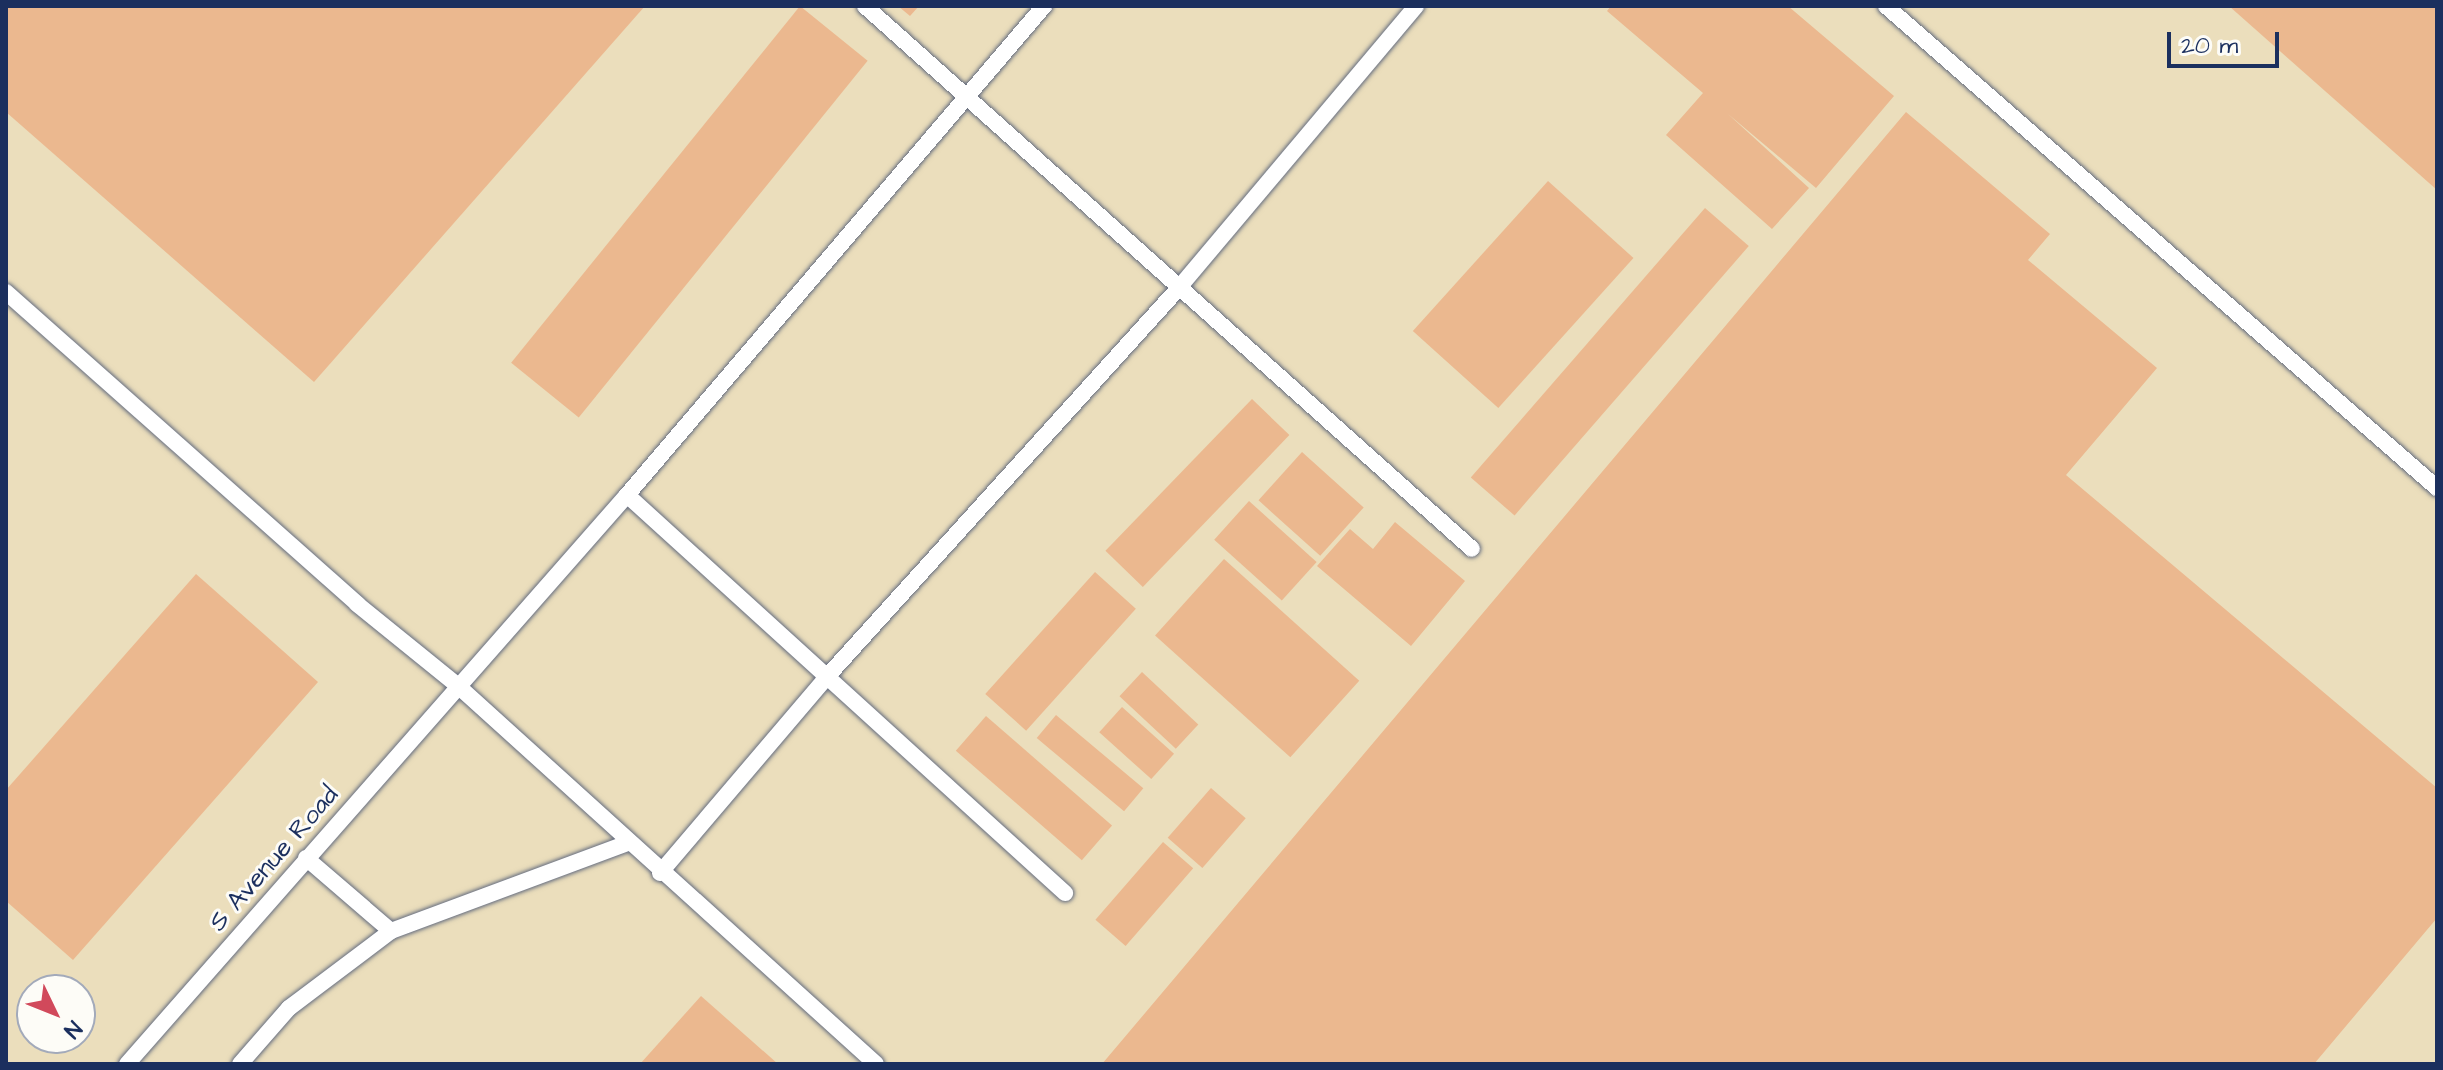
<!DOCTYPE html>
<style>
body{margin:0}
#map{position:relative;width:2443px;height:1070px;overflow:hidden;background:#ebdebc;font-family:"Architects Daughter",sans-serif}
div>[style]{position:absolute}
.building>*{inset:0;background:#ebb88f;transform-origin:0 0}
.roads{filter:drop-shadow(0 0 2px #646c7f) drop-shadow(0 0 2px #646c7f)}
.service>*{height:16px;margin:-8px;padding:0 8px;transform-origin:8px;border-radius:8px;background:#fff}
span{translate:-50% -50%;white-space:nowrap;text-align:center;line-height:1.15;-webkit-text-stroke:6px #fdfcf7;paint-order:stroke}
.street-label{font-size:26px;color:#1b2f5e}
.frame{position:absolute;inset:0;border:8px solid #1b2f5e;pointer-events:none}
.north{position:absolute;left:16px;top:974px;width:80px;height:80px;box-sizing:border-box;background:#fdfcf7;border:2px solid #a3aaba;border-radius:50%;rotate:133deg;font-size:22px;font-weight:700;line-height:32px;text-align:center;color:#1b2f5e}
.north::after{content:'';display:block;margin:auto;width:28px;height:36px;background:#d1495b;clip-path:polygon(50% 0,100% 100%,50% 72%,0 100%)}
.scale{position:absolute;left:2167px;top:32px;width:112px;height:36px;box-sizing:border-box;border:4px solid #1b2f5e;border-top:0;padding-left:10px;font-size:24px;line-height:28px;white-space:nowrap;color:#1b2f5e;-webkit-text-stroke:6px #fdfcf7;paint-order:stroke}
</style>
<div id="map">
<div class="building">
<div style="clip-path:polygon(6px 6px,645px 6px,314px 382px,6px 112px)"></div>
<div style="left:800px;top:6px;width:87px;height:459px;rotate:39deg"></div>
<div style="clip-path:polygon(898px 6px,919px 6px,910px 16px)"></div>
<div style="clip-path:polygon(1611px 6px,1788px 6px,1894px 96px,1816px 188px,1728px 114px,1809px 188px,1772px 229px,1666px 135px,1703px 93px,1607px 11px)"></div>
<div style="clip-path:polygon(2229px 6px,2437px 6px,2437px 190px)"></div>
<div style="clip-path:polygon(1906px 112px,2050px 234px,2028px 260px,2157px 368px,2066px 475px,2437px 788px,2437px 918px,2314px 1064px,1102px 1064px)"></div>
<div style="left:1548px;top:181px;width:115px;height:202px;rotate:42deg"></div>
<div style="left:1705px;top:208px;width:58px;height:357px;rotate:41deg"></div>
<div style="left:1252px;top:399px;width:52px;height:211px;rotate:44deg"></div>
<div style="left:1302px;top:452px;width:83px;height:65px;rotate:42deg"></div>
<div style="left:1249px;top:501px;width:91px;height:52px;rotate:42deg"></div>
<div style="clip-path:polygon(1395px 522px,1465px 581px,1411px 646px,1317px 566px,1350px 529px,1373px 549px)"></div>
<div style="left:1224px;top:559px;width:182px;height:103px;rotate:42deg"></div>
<div style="left:1095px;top:572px;width:55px;height:164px;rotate:42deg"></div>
<div style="clip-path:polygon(196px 574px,318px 682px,73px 960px,6px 901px,6px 790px)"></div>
<div style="left:1142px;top:672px;width:77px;height:33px;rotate:43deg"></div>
<div style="left:1122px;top:707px;width:70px;height:34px;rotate:42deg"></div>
<div style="left:1056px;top:715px;width:114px;height:30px;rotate:40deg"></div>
<div style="left:986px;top:716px;width:167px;height:46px;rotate:41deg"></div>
<div style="left:1211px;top:788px;width:46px;height:66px;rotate:41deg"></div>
<div style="left:1163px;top:842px;width:40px;height:103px;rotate:41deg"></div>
<div style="clip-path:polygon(701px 996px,778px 1064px,640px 1064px)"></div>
</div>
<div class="roads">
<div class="service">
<div style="left:865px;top:6px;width:814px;rotate:41.81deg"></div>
<div style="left:1886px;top:6px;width:732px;rotate:41.18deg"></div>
<div style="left:6px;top:292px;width:470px;rotate:41.6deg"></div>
<div style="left:357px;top:604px;width:129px;rotate:39deg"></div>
<div style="left:457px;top:685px;width:565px;rotate:42.13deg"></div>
<div style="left:627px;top:495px;width:592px;rotate:42.26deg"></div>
<div style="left:306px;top:858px;width:112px;rotate:40.7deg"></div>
<div style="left:660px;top:873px;width:253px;rotate:-49.6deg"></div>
<div style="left:824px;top:680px;width:526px;rotate:-47.85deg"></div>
<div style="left:1177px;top:290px;width:371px;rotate:-49.9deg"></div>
<div style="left:127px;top:1064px;width:757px;rotate:-48.69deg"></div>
<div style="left:627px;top:495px;width:643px;rotate:-49.54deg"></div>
<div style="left:240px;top:1064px;width:74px;rotate:-48.8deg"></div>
<div style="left:289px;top:1008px;width:128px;rotate:-37deg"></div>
<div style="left:391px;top:931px;width:253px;rotate:-20.4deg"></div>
</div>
</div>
<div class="street-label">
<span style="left:274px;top:859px;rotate:-49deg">S Avenue Road</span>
</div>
<div class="frame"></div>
<div class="north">N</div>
<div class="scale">20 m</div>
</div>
